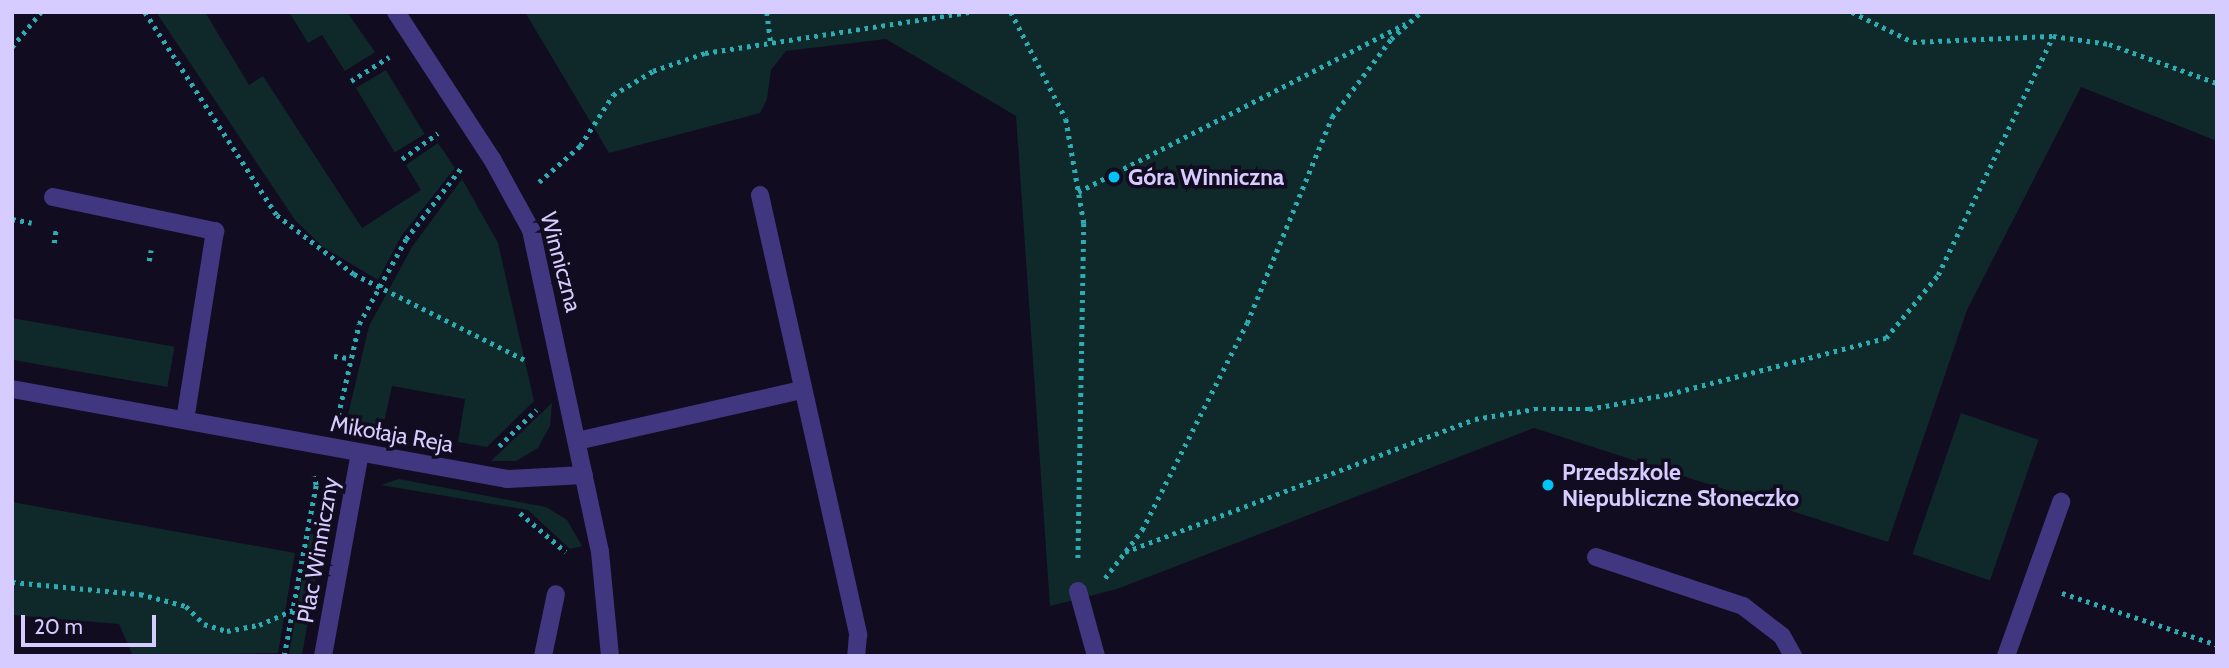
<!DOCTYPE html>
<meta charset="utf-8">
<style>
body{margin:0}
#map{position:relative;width:2229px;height:668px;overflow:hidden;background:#120c20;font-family:Cabin,sans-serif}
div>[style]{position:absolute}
.green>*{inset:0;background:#0f282a;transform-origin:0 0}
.path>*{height:4.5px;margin-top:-2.25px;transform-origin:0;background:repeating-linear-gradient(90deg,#2cadb3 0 3.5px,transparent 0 8.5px)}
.minor>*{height:18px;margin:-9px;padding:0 9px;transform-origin:9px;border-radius:9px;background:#413780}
.dots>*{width:19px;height:19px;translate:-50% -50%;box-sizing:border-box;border:4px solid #120c20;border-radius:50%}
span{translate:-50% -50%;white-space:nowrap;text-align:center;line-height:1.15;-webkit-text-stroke:7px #120c20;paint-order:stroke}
.poi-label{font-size:23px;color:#d7ccff;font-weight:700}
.left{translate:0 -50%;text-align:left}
.street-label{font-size:23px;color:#d7ccff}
.frame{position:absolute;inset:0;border:14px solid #d7ccff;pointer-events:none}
.scale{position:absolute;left:21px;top:615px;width:135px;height:32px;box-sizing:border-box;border:4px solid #d7ccff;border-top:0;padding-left:9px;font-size:21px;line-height:24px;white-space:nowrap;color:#d7ccff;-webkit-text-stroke:5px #120c20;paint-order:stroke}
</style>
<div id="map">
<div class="green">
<div style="clip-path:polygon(156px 12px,205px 12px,249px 85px,263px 76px,362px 228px,421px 190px,406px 165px,438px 143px,455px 168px,402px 235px,378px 280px,323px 247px,295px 220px)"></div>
<div style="clip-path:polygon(289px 12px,347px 12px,375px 52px,345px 71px,322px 35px,308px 43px)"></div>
<div style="clip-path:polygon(525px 12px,2217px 12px,2217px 141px,2081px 87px,1967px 310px,1888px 542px,1534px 428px,1117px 589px,1050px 606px,1016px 116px,886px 39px,786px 51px,771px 70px,767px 99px,760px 113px,609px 153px)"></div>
<div style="left:386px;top:70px;width:75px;height:35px;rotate:59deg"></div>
<div style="clip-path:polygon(462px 179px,498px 243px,534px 401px,487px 447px,458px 442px,465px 399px,392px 386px,383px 427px,347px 419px,369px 326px,412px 247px)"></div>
<div style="left:12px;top:318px;width:165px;height:41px;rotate:10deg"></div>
<div style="clip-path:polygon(552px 403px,550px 426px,538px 448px,516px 461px,491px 461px)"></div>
<div style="left:1961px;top:413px;width:82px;height:149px;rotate:19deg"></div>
<div style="clip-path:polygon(399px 479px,546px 507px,567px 520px,582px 546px,570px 549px,528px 510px,381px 485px)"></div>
<div style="clip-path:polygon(12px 502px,295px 553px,278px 653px,133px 656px,119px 624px,12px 615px)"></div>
<div style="left:323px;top:536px;width:122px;height:13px;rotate:100deg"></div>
</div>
<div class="path">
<div style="left:145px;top:12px;width:242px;rotate:57deg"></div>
<div style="left:277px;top:215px;width:97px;rotate:37.5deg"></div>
<div style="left:354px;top:274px;width:191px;rotate:26.7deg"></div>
<div style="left:767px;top:12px;width:31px;rotate:83deg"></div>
<div style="left:1011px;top:12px;width:120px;rotate:62.8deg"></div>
<div style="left:1066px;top:119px;width:106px;rotate:80.2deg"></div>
<div style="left:1084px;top:223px;width:337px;rotate:91deg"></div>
<div style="left:1852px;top:12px;width:68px;rotate:26.2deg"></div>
<div style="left:1913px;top:42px;width:140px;rotate:-2.5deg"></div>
<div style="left:2053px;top:36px;width:57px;rotate:8.1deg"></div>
<div style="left:2109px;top:44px;width:115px;rotate:19.9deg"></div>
<div style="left:12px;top:47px;width:45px;rotate:-50.4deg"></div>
<div style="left:351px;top:81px;width:45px;rotate:-32.3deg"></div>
<div style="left:402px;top:159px;width:44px;rotate:-35.8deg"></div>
<div style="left:539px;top:182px;width:55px;rotate:-41.3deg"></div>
<div style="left:580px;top:146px;width:61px;rotate:-57.1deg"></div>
<div style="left:613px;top:95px;width:47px;rotate:-31deg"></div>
<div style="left:653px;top:71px;width:55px;rotate:-19.1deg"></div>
<div style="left:705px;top:53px;width:267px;rotate:-8.8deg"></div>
<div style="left:1078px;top:192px;width:368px;rotate:-27.2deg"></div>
<div style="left:12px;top:219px;width:20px;rotate:11deg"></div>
<div style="left:54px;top:243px;width:14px;rotate:-82deg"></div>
<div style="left:149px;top:261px;width:11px;rotate:-80deg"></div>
<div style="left:334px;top:356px;width:14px;rotate:8deg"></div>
<div style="left:338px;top:416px;width:94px;rotate:-77.1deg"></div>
<div style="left:359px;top:324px;width:97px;rotate:-61.1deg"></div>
<div style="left:406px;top:239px;width:90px;rotate:-52.2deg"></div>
<div style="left:499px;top:446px;width:52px;rotate:-44.2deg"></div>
<div style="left:520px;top:513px;width:60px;rotate:40.3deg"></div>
<div style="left:1125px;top:552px;width:374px;rotate:-20.8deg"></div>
<div style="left:1475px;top:419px;width:60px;rotate:-9.6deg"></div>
<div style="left:1534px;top:409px;width:55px"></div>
<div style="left:1589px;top:409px;width:81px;rotate:-10.6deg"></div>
<div style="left:1669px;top:394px;width:224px;rotate:-14.5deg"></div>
<div style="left:1886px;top:338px;width:82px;rotate:-50.5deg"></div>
<div style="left:1938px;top:275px;width:265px;rotate:-64.3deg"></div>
<div style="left:1105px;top:578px;width:61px;rotate:-52.4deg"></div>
<div style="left:1142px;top:530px;width:232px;rotate:-63.1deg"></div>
<div style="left:1247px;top:323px;width:223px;rotate:-67.6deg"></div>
<div style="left:1332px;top:117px;width:98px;rotate:-52.9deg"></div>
<div style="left:1391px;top:39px;width:40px;rotate:-42deg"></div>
<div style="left:12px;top:582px;width:129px;rotate:5.4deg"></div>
<div style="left:140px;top:594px;width:48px;rotate:14.6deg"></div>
<div style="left:186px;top:606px;width:25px;rotate:45deg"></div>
<div style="left:204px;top:624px;width:24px;rotate:17deg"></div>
<div style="left:227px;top:631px;width:33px;rotate:-11deg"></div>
<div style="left:259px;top:625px;width:37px;rotate:-24deg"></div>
<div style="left:2062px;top:593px;width:163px;rotate:18.5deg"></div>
<div style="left:284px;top:656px;width:174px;rotate:-79.4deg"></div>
<div style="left:316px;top:485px;width:9px;rotate:-103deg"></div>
</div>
<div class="minor">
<div style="left:396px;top:12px;width:176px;rotate:56.9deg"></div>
<div style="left:492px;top:159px;width:81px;rotate:61.2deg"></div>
<div style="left:531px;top:230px;width:329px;rotate:77.9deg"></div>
<div style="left:600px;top:552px;width:104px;rotate:84.5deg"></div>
<div style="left:760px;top:195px;width:451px;rotate:77.4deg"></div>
<div style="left:858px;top:635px;width:21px;rotate:95deg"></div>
<div style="left:53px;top:197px;width:166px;rotate:11.9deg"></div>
<div style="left:215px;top:231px;width:191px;rotate:99deg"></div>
<div style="left:12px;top:389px;width:503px;rotate:10.3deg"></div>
<div style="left:507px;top:479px;width:77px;rotate:-3deg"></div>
<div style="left:577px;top:441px;width:231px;rotate:-12.8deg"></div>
<div style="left:1596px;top:557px;width:155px;rotate:18.4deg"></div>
<div style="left:1743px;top:606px;width:49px;rotate:37.6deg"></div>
<div style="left:1782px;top:636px;width:23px;rotate:61deg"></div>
<div style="left:1078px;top:591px;width:67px;rotate:74.5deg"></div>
<div style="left:323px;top:656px;width:206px;rotate:-79.7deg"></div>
<div style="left:543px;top:656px;width:63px;rotate:-78.2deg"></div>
<div style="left:2006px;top:656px;width:164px;rotate:-70.3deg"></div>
</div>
<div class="dots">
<div style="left:1114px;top:177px;background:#00c4f7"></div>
<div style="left:1548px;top:485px;background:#00c4f7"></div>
</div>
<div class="poi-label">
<span class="left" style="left:1128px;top:177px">Góra Winniczna</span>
<span class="left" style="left:1562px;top:485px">Przedszkole<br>Niepubliczne Słoneczko</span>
</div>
<div class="street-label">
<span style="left:561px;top:262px;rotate:75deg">Winniczna</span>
<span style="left:392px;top:434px;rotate:10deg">Mikołaja Reja</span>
<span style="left:318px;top:550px;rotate:-80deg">Plac Winniczny</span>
</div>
<div class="frame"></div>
<div class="scale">20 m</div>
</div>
